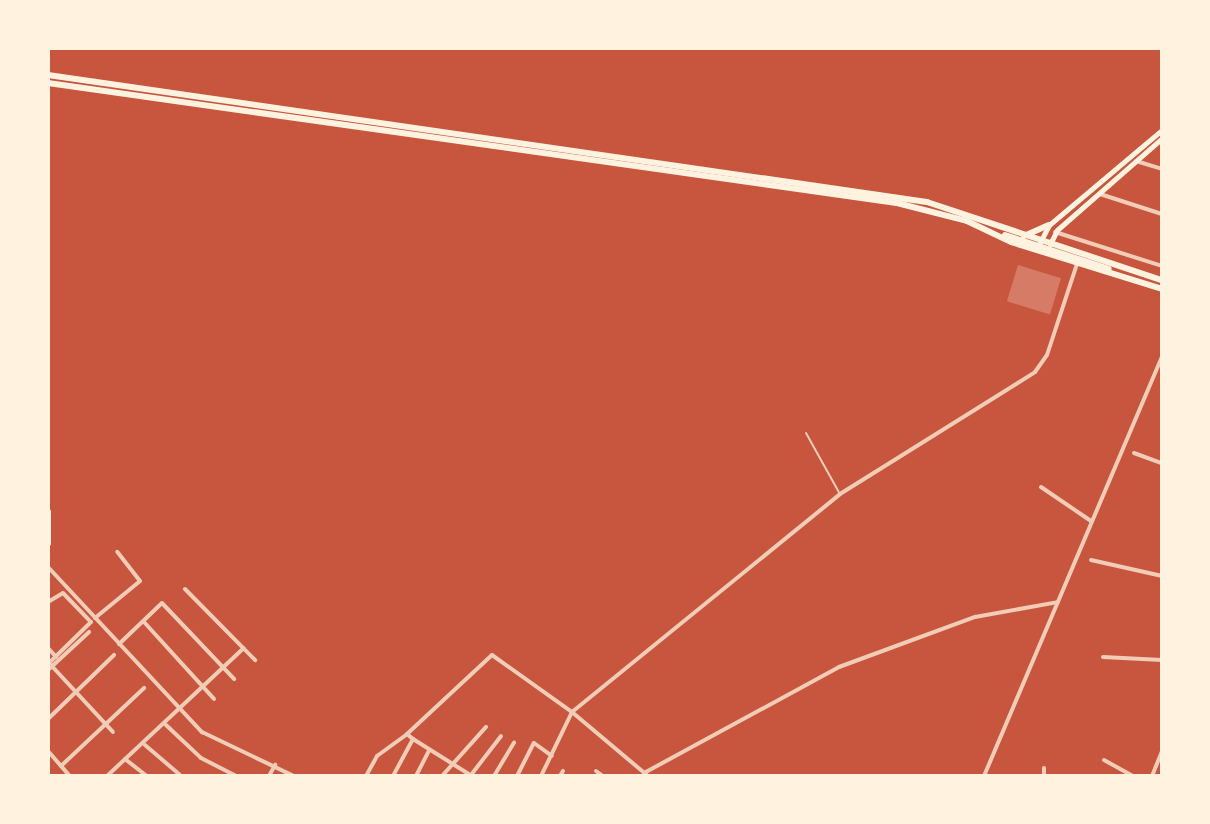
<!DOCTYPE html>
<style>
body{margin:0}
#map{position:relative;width:1210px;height:824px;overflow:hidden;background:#c8553d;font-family:"Zilla Slab",serif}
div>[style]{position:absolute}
.building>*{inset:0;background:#d67c66;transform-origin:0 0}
.service>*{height:2px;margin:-1px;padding:0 1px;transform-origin:1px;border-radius:1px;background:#f1ccb7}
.minor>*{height:4px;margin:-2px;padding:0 2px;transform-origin:2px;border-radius:2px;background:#f1ccb7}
.tertiary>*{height:4px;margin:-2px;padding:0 2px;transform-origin:2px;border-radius:2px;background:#f1ccb7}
.secondary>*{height:5px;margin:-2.5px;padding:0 2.5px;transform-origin:2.5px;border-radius:2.5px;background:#fff3e0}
.primary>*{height:6px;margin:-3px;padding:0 3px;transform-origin:3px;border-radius:3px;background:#fff3e0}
span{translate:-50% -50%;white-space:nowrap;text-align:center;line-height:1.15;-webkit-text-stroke:7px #fff3e0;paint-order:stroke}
.frame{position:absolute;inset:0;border:50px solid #fff3e0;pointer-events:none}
</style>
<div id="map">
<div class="building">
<div style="left:1018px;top:265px;width:45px;height:38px;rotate:17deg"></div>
</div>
<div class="service">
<div style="left:806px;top:433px;width:70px;rotate:60.9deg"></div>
</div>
<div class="minor">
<div style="left:1136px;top:161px;width:27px;rotate:17deg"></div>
<div style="left:1100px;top:194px;width:65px;rotate:17.9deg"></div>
<div style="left:1055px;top:232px;width:112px;rotate:17.6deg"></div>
<div style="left:1134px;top:453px;width:30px;rotate:20deg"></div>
<div style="left:1041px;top:487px;width:60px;rotate:34.2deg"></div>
<div style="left:1091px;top:560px;width:73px;rotate:12.7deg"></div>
<div style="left:48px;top:567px;width:226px;rotate:47deg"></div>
<div style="left:202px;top:732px;width:102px;rotate:25.6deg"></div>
<div style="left:185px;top:589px;width:100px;rotate:45.4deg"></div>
<div style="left:48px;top:602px;width:17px;rotate:-31deg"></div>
<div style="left:63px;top:593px;width:40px;rotate:46deg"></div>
<div style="left:91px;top:622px;width:59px;rotate:135.7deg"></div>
<div style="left:95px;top:618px;width:58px;rotate:-39.4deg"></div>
<div style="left:140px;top:581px;width:37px;rotate:-128deg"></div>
<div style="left:144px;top:622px;width:104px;rotate:47.7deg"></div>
<div style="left:119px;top:644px;width:59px;rotate:-43.6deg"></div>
<div style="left:162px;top:603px;width:105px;rotate:46.5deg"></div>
<div style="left:48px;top:648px;width:12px;rotate:48deg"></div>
<div style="left:1103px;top:657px;width:59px;rotate:2.9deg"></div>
<div style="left:49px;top:663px;width:94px;rotate:47.2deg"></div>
<div style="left:48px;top:670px;width:56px;rotate:-42.8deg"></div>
<div style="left:48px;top:719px;width:92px;rotate:-44.1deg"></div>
<div style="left:166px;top:725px;width:48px;rotate:43.3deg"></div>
<div style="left:201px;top:758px;width:39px;rotate:27deg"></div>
<div style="left:407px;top:734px;width:116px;rotate:-42.9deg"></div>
<div style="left:492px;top:655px;width:98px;rotate:35.5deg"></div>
<div style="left:572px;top:712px;width:71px;rotate:115.8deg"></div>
<div style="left:145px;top:745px;width:45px;rotate:40.5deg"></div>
<div style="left:48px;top:751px;width:33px;rotate:49deg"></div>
<div style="left:125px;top:759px;width:28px;rotate:38deg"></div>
<div style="left:1104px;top:760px;width:33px;rotate:29deg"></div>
<div style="left:61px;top:766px;width:114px;rotate:-43.2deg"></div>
<div style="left:1044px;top:768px;width:8px;rotate:90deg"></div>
<div style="left:596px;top:771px;width:9px;rotate:36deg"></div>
<div style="left:644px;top:773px;width:222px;rotate:-28.5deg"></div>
<div style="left:839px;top:667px;width:145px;rotate:-20.2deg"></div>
<div style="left:975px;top:617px;width:84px;rotate:-10.2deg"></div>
<div style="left:471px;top:775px;width:49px;rotate:-52.4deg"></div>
<div style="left:107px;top:776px;width:187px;rotate:-43.1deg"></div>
<div style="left:269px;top:776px;width:13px;rotate:-61deg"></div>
<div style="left:366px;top:776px;width:23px;rotate:-61deg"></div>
<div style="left:377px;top:756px;width:37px;rotate:-36deg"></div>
<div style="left:407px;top:734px;width:8px;rotate:40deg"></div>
<div style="left:393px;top:776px;width:42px;rotate:-61.6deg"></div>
<div style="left:413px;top:739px;width:70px;rotate:32.1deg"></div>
<div style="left:416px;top:776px;width:28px;rotate:-63deg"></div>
<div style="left:442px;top:776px;width:66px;rotate:-48.1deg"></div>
<div style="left:494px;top:776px;width:39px;rotate:-59deg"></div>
<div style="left:517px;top:776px;width:37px;rotate:-63deg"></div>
<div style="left:534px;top:743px;width:22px;rotate:36deg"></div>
<div style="left:560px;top:776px;width:6px;rotate:-59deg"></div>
<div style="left:1152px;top:776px;width:27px;rotate:-68deg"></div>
</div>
<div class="tertiary">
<div style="left:648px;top:776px;width:99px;rotate:-139.9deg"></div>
<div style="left:572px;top:712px;width:345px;rotate:-39.1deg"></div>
<div style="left:840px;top:494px;width:230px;rotate:-32deg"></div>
<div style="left:1035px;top:372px;width:21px;rotate:-55deg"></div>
<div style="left:1047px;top:355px;width:96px;rotate:-71.8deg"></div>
<div style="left:984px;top:776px;width:456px;rotate:-67deg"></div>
</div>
<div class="secondary">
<div style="left:1040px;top:242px;width:19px;rotate:-62deg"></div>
<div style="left:1049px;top:225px;width:148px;rotate:-40.1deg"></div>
<div style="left:1050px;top:244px;width:16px;rotate:-63deg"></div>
<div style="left:1057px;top:230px;width:140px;rotate:-41.2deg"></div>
<div style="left:48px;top:511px;width:32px;rotate:90deg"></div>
</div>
<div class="primary">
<div style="left:48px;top:75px;width:888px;rotate:8.22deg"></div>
<div style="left:927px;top:202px;width:248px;rotate:18.4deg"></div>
<div style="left:48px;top:83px;width:857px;rotate:8.05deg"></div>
<div style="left:897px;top:203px;width:72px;rotate:14.4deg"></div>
<div style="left:967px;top:221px;width:49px;rotate:25.5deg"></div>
<div style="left:1011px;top:242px;width:158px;rotate:17.3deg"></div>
<div style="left:1005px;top:235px;width:109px;rotate:18.1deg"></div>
<div style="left:1024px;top:236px;width:27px;rotate:-24deg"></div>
</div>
<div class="frame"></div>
</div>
